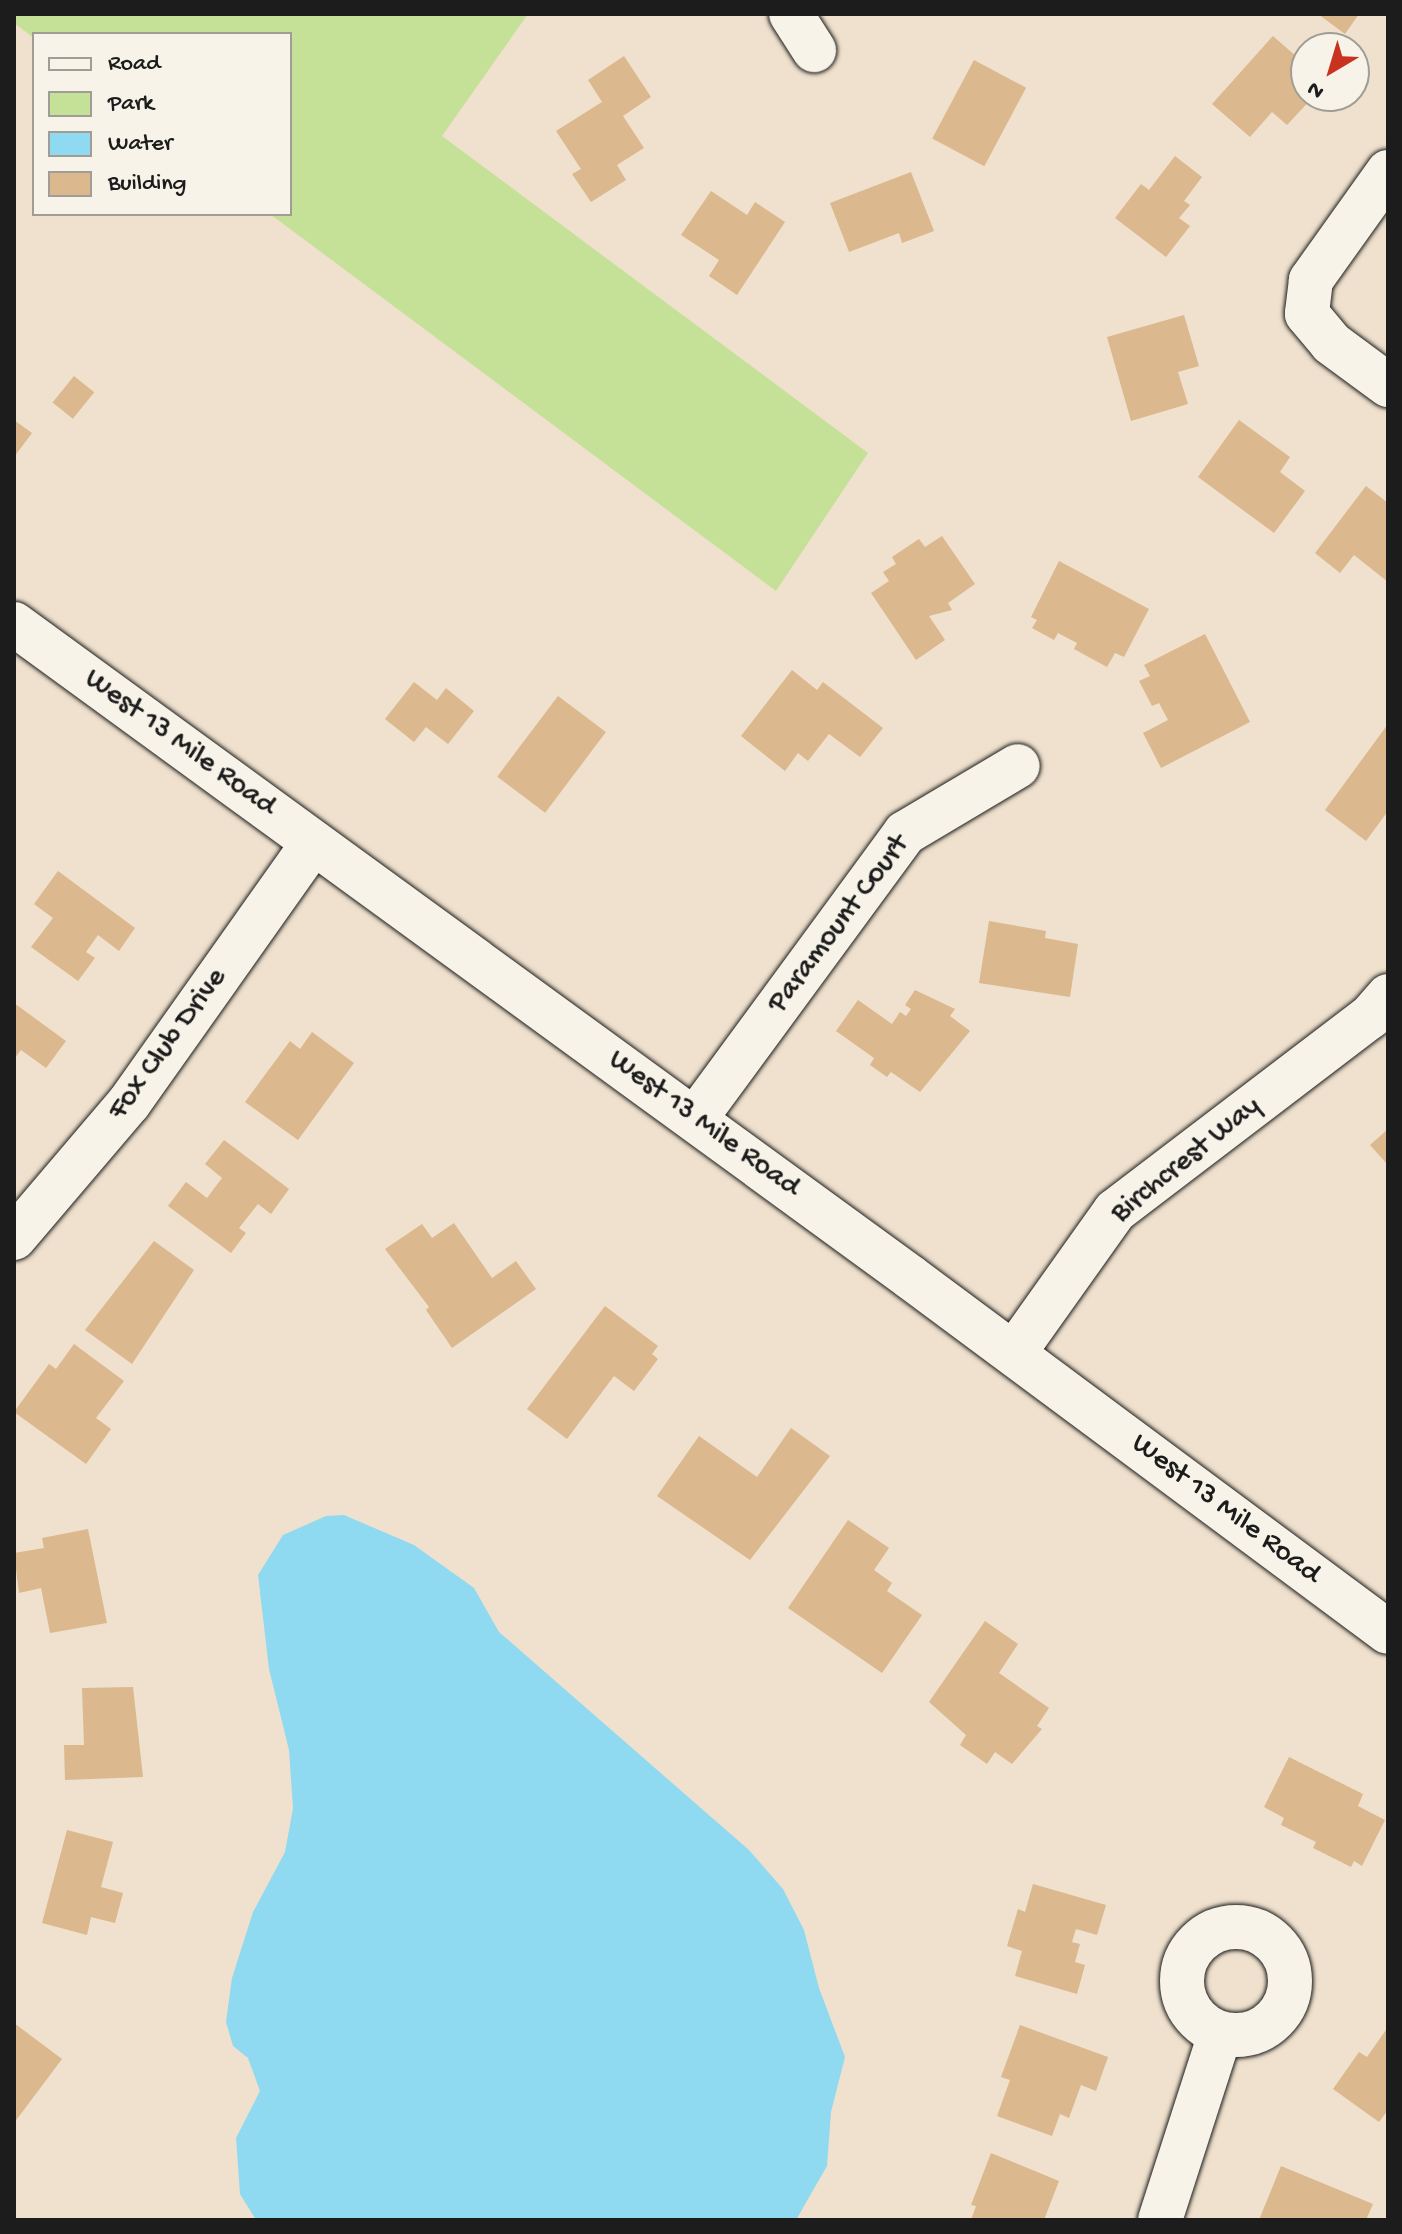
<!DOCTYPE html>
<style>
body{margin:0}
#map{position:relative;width:1402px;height:2234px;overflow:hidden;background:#efe1cd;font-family:"Gochi Hand",sans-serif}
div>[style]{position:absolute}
.green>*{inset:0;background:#c5e097}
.water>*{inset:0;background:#8fdaf0}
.building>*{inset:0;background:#dbb88d;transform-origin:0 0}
.roads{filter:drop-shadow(0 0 2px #1c1c1c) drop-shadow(0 0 2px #1c1c1c)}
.minor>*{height:44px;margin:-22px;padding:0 22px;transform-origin:22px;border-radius:22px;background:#f7f3e8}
.minor>.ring{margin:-22px;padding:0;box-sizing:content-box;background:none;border:44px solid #f7f3e8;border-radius:50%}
span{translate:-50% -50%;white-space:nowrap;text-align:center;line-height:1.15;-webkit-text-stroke:7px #f7f3e8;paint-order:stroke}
.street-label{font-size:30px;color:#1c1c1c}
.frame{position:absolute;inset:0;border:16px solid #1c1c1c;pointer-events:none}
.legend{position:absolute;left:32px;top:32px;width:260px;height:184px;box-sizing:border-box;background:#f7f3e8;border:2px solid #9f9d96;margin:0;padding:10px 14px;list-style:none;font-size:24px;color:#1c1c1c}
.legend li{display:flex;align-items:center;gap:16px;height:40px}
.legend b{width:40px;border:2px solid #9f9d96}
.north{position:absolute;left:1290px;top:32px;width:80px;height:80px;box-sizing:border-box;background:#f7f3e8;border:2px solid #9f9d96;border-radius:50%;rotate:218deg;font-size:22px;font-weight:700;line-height:32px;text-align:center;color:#1c1c1c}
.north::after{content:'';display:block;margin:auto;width:28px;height:36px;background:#c8321e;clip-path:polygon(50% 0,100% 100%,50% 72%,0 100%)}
</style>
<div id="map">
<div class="green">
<div style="clip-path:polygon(14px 14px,528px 14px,442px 136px,868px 453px,776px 591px,270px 214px,290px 214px,290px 34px,34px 38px,14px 23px)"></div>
</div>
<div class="water">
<div style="clip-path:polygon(344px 1515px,414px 1545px,474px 1588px,499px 1632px,749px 1850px,783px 1889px,804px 1930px,819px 1988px,845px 2057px,831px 2112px,827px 2166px,796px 2220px,256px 2220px,240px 2194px,236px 2138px,260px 2091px,248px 2058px,233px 2046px,226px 2022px,232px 1978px,253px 1912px,285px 1852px,293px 1808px,289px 1750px,269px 1669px,258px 1575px,283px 1535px,326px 1516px)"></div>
</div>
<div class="building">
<div style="clip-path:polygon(1318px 14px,1359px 14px,1345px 34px)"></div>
<div style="clip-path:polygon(1273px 36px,1306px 65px,1306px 96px,1314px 96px,1287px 125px,1272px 112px,1250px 137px,1212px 104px)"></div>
<div style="clip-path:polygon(624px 56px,651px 97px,623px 116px,644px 148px,617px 165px,626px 180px,591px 202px,572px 174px,581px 169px,556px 131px,602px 102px,588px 80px)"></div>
<div style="left:974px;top:60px;width:59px;height:89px;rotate:28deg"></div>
<div style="clip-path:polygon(1175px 156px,1202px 177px,1184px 201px,1190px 205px,1179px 218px,1190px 226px,1166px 257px,1115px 218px,1141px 184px,1149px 190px)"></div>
<div style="clip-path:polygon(911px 172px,934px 231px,902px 243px,899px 233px,849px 252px,830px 203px)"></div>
<div style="clip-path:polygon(711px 191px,747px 215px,755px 202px,785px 222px,737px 295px,709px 276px,719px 260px,681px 235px)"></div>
<div style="clip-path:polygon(1184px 315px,1199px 366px,1178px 372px,1188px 404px,1131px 421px,1107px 337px)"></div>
<div style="left:74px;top:376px;width:26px;height:34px;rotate:39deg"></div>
<div style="clip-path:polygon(14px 420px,32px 433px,14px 457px)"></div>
<div style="clip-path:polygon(1239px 420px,1290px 457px,1280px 472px,1305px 491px,1274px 533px,1198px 477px)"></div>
<div style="clip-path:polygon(1366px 486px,1388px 503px,1388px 582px,1354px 555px,1340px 573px,1315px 553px)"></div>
<div style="clip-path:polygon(942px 536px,975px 584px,948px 603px,952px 610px,929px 616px,945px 640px,916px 660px,871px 593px,889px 581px,883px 572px,896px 564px,892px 557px,919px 539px,925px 547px)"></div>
<div style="clip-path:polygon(1059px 561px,1149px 609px,1124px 657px,1115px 653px,1107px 667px,1074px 649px,1077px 643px,1058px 633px,1054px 640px,1032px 628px,1037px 620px,1031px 617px)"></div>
<div style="clip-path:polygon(1205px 634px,1250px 722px,1161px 768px,1143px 733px,1168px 720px,1159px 703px,1152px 706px,1139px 681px,1150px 676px,1144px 665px)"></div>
<div style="clip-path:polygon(792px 670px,817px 690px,823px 682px,883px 728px,860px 757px,829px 734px,808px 761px,798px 753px,785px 771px,741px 736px)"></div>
<div style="clip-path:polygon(414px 682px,437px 700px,446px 688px,474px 711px,448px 744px,426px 727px,414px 742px,385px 719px)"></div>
<div style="left:558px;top:696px;width:60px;height:101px;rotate:37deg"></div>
<div style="clip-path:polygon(1388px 724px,1388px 811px,1366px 841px,1325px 810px)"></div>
<div style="clip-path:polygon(58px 871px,135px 928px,119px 951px,98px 935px,86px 952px,95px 958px,78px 981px,31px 947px,53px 918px,34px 904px)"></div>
<div style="clip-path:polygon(989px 921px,1046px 931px,1045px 938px,1078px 944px,1070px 997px,979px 983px)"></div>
<div style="clip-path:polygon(915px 990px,955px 1009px,950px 1016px,970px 1031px,920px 1092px,891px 1072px,887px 1077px,870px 1065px,874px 1058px,836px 1031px,858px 1000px,892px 1024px,900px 1012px,906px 1016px,911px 1009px,905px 1005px)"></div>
<div style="clip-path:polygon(14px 1003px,66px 1041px,46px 1068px,21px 1050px,14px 1059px)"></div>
<div style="clip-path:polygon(312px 1032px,354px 1063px,298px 1140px,245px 1102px,290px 1041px,300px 1049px)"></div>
<div style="clip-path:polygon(1388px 1129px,1388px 1165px,1370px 1145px)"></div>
<div style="clip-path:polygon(224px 1140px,289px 1189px,271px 1214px,258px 1204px,239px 1228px,246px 1233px,231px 1253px,168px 1206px,186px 1182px,207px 1198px,222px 1178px,205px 1164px)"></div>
<div style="clip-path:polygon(454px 1223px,492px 1278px,516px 1261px,536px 1289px,452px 1348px,426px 1310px,429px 1307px,385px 1249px,422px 1224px,432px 1238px)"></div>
<div style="clip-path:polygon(154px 1241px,194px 1270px,132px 1364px,85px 1330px)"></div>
<div style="clip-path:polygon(605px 1306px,658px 1346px,652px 1354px,658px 1359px,634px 1391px,614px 1376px,567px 1439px,527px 1409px)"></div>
<div style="clip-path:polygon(74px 1344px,124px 1381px,96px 1418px,111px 1429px,86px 1464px,14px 1412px,49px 1364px,56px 1369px)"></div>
<div style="clip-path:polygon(791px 1428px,830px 1456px,750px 1560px,657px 1496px,699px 1436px,757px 1477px)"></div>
<div style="clip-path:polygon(848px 1520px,889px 1548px,874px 1570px,892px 1583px,887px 1591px,922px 1615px,882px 1673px,788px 1608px)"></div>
<div style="clip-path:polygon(88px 1529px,107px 1623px,50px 1633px,41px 1588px,19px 1593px,14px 1553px,44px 1548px,42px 1538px)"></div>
<div style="clip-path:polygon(985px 1621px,1018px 1644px,999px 1673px,1049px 1708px,1037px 1726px,1042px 1729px,1012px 1764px,995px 1752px,987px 1764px,960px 1745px,966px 1735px,929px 1702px)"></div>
<div style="clip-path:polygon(133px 1687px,143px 1777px,65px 1780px,64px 1745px,84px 1745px,82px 1688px)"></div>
<div style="clip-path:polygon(1289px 1757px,1363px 1794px,1358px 1806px,1385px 1820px,1362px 1866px,1354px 1861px,1351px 1867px,1313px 1848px,1316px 1842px,1281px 1825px,1284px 1818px,1264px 1807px)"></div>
<div style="clip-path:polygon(67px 1830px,113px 1842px,101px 1887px,123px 1893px,115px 1923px,91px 1917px,87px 1935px,42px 1923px)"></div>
<div style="clip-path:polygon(1033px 1884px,1106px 1905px,1097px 1935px,1076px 1929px,1072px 1942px,1080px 1944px,1075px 1962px,1085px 1965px,1077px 1994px,1015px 1976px,1022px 1951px,1007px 1946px,1018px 1909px,1025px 1912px)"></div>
<div style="clip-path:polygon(14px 2023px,62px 2059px,14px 2123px)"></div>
<div style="clip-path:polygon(1020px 2025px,1108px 2057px,1096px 2091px,1081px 2085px,1069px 2118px,1060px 2114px,1052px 2136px,997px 2116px,1010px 2080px,1001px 2077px)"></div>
<div style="clip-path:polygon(1388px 2027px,1388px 2110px,1379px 2122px,1333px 2089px,1359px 2052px,1367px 2057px)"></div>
<div style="clip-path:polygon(991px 2153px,1059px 2181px,1044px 2220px,971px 2220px,976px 2206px,971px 2205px)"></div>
<div style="clip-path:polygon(1281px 2166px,1373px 2204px,1366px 2220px,1259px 2220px)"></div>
</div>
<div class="roads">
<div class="minor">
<div style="left:791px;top:14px;width:43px;rotate:57.4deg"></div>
<div style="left:1388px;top:172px;width:133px;rotate:125.5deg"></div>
<div style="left:1311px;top:280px;width:34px;rotate:97deg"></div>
<div style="left:1307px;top:314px;width:38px;rotate:50deg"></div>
<div style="left:1331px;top:343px;width:71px;rotate:36.4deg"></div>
<div style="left:14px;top:624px;width:1109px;rotate:36.08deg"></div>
<div style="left:910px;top:1277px;width:595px;rotate:36.6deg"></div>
<div style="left:695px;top:1119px;width:355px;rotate:-53.7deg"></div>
<div style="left:905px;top:833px;width:131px;rotate:-30.7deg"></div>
<div style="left:14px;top:1238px;width:177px;rotate:-49.6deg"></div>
<div style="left:129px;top:1103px;width:319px;rotate:-54.7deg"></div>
<div style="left:1014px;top:1353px;width:174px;rotate:-54.6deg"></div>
<div style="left:1115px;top:1211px;width:320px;rotate:-37.3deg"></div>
<div style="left:1370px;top:1017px;width:28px;rotate:-49deg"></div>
<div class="ring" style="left:1182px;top:1927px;width:64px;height:64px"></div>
<div style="left:1160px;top:2220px;width:195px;rotate:-72.1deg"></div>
</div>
</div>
<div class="street-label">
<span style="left:179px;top:744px;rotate:36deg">West 13 Mile Road</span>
<span style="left:840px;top:925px;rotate:-53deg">Paramount Court</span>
<span style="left:169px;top:1045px;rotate:-54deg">Fox Club Drive</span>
<span style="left:703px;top:1125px;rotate:36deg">West 13 Mile Road</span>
<span style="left:1187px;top:1161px;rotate:-39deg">Birchcrest Way</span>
<span style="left:1225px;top:1510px;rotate:37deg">West 13 Mile Road</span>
</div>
<div class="frame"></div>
<ul class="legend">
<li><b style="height:10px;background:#f7f3e8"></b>Road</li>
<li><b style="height:22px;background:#c5e097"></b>Park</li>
<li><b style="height:22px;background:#8fdaf0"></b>Water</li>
<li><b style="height:22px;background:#dbb88d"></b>Building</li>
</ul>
<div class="north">N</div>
</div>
